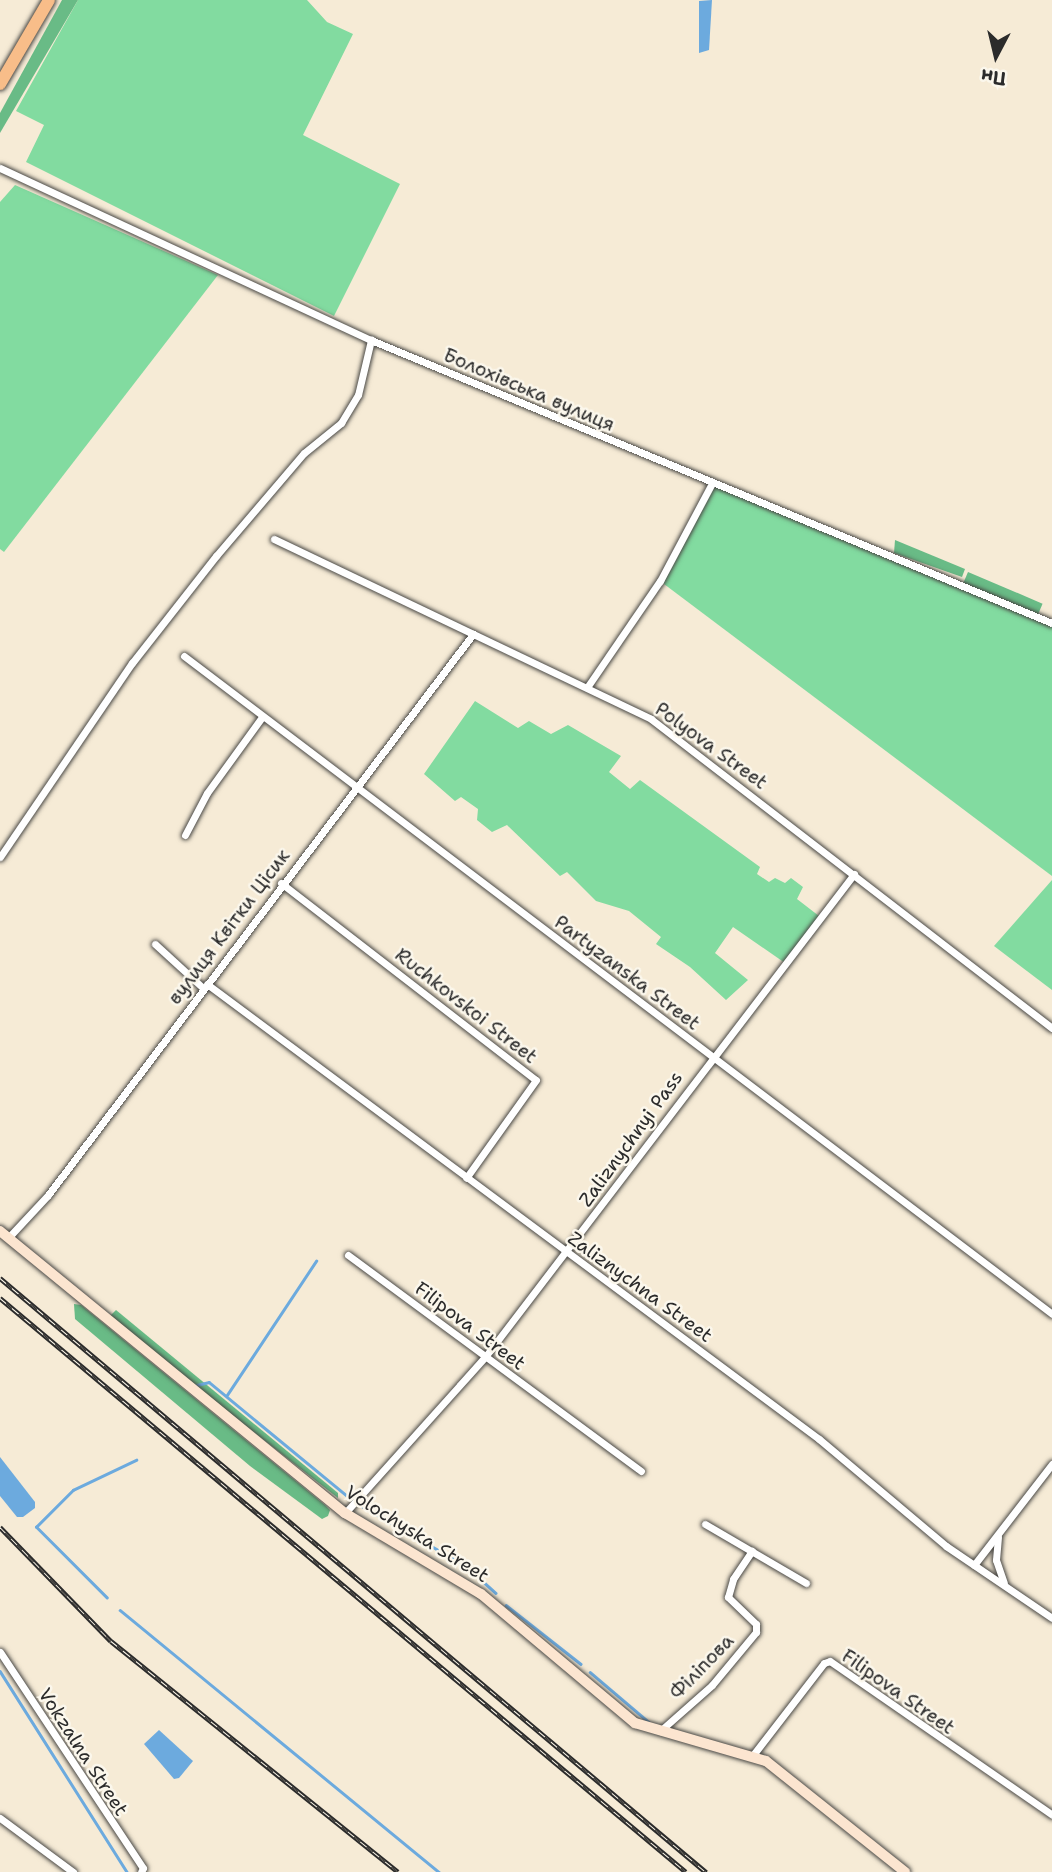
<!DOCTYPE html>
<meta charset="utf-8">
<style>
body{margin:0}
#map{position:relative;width:1052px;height:1872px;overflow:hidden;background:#f6ebd6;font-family:"Shantell Sans",sans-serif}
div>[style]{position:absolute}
.green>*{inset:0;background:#82dba0}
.forest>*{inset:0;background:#69bb86;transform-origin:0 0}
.water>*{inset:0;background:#6caade}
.stream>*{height:2.5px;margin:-1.25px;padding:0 1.25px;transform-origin:1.25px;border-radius:1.25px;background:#6caade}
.roads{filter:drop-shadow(0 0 2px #494845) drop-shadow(0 0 2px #494845)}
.street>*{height:7px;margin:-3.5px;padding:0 3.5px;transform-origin:3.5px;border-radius:3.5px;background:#fff}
.secondary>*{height:10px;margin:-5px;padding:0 5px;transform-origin:5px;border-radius:5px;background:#fce5d0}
.primary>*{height:12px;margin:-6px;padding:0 6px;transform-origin:6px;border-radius:6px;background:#f8bd89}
.rail>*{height:5px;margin-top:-2.5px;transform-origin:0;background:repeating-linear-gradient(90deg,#fbf7ec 0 8px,#2b2b2b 0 16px);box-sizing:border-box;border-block:2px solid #2b2b2b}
span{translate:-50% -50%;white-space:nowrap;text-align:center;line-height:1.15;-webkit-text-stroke:5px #fbf7ec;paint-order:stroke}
.street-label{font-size:19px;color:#2b2b2b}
.north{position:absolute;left:961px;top:21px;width:70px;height:70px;-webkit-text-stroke:5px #fbf7ec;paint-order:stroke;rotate:187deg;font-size:19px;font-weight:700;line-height:28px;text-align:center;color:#2b2b2b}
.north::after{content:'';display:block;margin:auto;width:24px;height:32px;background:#2b2b2b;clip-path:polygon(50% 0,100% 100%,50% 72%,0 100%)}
</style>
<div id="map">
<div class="green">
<div style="clip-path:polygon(78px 0,307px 0,327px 22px,353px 34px,303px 135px,400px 184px,334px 316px,26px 162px,44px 125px,16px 111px)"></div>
<div style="clip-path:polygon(15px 185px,218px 275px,4px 552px,0 549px,0 202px)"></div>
<div style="clip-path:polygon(712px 483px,1052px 623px,1052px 876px,660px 581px)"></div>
<div style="clip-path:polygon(475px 701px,518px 728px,529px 721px,551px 734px,568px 725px,621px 756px,609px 772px,630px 789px,640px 780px,760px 867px,757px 874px,769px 882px,775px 878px,785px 883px,791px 878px,803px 887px,797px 899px,819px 916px,785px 963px,733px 927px,715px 953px,748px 980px,726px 1000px,690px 967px,656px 944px,661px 937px,629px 911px,596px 901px,567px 872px,560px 876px,507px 825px,492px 832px,477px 820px,478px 809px,461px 797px,455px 801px,424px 774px)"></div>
<div style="clip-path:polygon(1052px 880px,1052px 990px,994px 946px)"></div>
</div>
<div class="forest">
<div style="clip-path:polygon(62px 0,78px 0,0 133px,0 113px)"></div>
<div style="clip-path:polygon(895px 540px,965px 569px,962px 577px,894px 553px)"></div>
<div style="left:968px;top:572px;width:81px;height:12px;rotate:23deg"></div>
<div style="clip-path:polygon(74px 1304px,81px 1305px,325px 1505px,330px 1510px,328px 1516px,322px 1519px,250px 1466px,75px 1319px)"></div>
<div style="clip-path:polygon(116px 1310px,338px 1493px,338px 1498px,108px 1318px)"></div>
</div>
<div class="water">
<div style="clip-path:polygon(712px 0,709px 50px,699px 53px,699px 1px)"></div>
<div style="clip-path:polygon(0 1457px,35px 1502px,35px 1508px,23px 1517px,17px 1517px,0 1496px)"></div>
<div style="clip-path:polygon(159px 1730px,193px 1761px,179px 1778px,174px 1779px,144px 1744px)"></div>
</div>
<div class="stream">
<div style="left:197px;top:1385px;width:12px;rotate:-14deg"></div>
<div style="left:209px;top:1382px;width:185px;rotate:39.5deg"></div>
<div style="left:227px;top:1395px;width:161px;rotate:-56.4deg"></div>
<div style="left:360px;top:1505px;width:122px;rotate:29.9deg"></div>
<div style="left:466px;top:1566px;width:40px;rotate:42deg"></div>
<div style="left:107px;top:1598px;width:100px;rotate:-135deg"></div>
<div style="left:36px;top:1527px;width:52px;rotate:-45deg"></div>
<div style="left:73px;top:1490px;width:70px;rotate:-25.5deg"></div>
<div style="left:506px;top:1605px;width:95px;rotate:38.2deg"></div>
<div style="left:120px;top:1610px;width:413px;rotate:39.4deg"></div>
<div style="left:0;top:1671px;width:238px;rotate:57.7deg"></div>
<div style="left:590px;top:1672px;width:77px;rotate:40.3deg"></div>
</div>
<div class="roads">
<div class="street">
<div style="left:0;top:168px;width:409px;rotate:24.9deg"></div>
<div style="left:371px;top:340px;width:737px;rotate:22.57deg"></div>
<div style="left:274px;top:539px;width:418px;rotate:25.5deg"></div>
<div style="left:651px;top:719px;width:506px;rotate:37.62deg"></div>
<div style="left:184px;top:656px;width:1089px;rotate:37.16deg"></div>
<div style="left:588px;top:686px;width:127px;rotate:-55.6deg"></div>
<div style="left:660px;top:581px;width:111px;rotate:-62deg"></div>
<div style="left:185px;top:835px;width:47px;rotate:-62.4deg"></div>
<div style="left:207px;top:793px;width:94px;rotate:-54.1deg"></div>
<div style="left:0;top:857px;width:235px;rotate:-55.8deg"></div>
<div style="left:132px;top:663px;width:136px;rotate:-51.9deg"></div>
<div style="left:216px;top:556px;width:135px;rotate:-49.5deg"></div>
<div style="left:304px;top:453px;width:48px;rotate:-39deg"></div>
<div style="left:341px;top:423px;width:33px;rotate:-59deg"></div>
<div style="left:358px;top:395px;width:57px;rotate:-76.7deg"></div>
<div style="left:281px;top:883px;width:322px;rotate:37.7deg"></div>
<div style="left:536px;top:1080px;width:120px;rotate:125.5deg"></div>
<div style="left:155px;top:944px;width:65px;rotate:42.5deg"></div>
<div style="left:207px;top:984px;width:763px;rotate:36.63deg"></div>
<div style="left:819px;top:1439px;width:166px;rotate:40.1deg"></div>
<div style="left:946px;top:1546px;width:128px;rotate:34.2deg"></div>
<div style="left:8px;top:1238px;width:59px;rotate:-47.1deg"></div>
<div style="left:48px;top:1195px;width:704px;rotate:-52.85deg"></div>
<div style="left:348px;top:1255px;width:364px;rotate:36.4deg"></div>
<div style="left:345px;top:1513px;width:210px;rotate:-48.1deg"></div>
<div style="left:485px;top:1357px;width:608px;rotate:-52.62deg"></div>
<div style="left:705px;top:1524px;width:117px;rotate:30.3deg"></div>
<div style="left:998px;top:1537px;width:23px;rotate:95deg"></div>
<div style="left:996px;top:1560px;width:24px;rotate:71deg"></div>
<div style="left:974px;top:1565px;width:128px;rotate:-52.3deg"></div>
<div style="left:0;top:1652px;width:259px;rotate:56.5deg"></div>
<div style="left:143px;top:1868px;width:4px;rotate:117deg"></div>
<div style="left:660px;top:1731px;width:69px;rotate:-41.5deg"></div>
<div style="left:712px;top:1685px;width:69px;rotate:-50.3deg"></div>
<div style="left:756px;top:1632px;width:8px;rotate:-90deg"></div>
<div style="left:756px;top:1624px;width:39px;rotate:-136deg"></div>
<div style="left:728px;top:1597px;width:19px;rotate:-74deg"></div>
<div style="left:733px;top:1579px;width:34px;rotate:-56deg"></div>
<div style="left:753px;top:1755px;width:116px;rotate:-52.3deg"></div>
<div style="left:824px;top:1663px;width:6px;rotate:-18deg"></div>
<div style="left:830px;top:1661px;width:270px;rotate:34.7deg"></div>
<div style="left:0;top:1818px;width:91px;rotate:36.5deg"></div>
</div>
<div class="secondary">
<div style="left:0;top:1231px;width:446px;rotate:39.3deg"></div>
<div style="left:345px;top:1513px;width:158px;rotate:30.8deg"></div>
<div style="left:481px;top:1594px;width:201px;rotate:40deg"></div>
<div style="left:635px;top:1723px;width:136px;rotate:16.2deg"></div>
<div style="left:766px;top:1761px;width:178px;rotate:38.6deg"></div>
</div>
<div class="primary">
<div style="left:0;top:84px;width:97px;rotate:-59.7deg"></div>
</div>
</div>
<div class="rail">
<div style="left:0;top:1278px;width:923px;rotate:40.08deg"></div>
<div style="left:0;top:1298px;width:894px;rotate:39.92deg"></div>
<div style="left:0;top:1527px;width:159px;rotate:45.8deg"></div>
<div style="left:111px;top:1641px;width:368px;rotate:38.8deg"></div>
</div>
<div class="street-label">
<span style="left:529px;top:390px;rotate:23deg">Болохівська вулиця</span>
<span style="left:711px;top:746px;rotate:36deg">Polyova Street</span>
<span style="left:229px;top:927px;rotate:-53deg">вулиця Квітки Цісик</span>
<span style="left:627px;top:973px;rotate:37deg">Partyzanska Street</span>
<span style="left:466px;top:1006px;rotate:38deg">Ruchkovskoi Street</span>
<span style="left:631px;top:1139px;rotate:-54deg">Zaliznychnyi Pass</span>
<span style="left:640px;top:1287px;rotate:36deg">Zaliznychna Street</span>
<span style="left:470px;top:1326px;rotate:37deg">Filipova Street</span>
<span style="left:417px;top:1534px;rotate:32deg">Volochyska Street</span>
<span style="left:702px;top:1667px;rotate:-46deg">Філіпова</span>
<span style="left:898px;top:1692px;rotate:35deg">Filipova Street</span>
<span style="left:83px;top:1752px;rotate:57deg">Vokzalna Street</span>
</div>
<div class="north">Пн</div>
</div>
